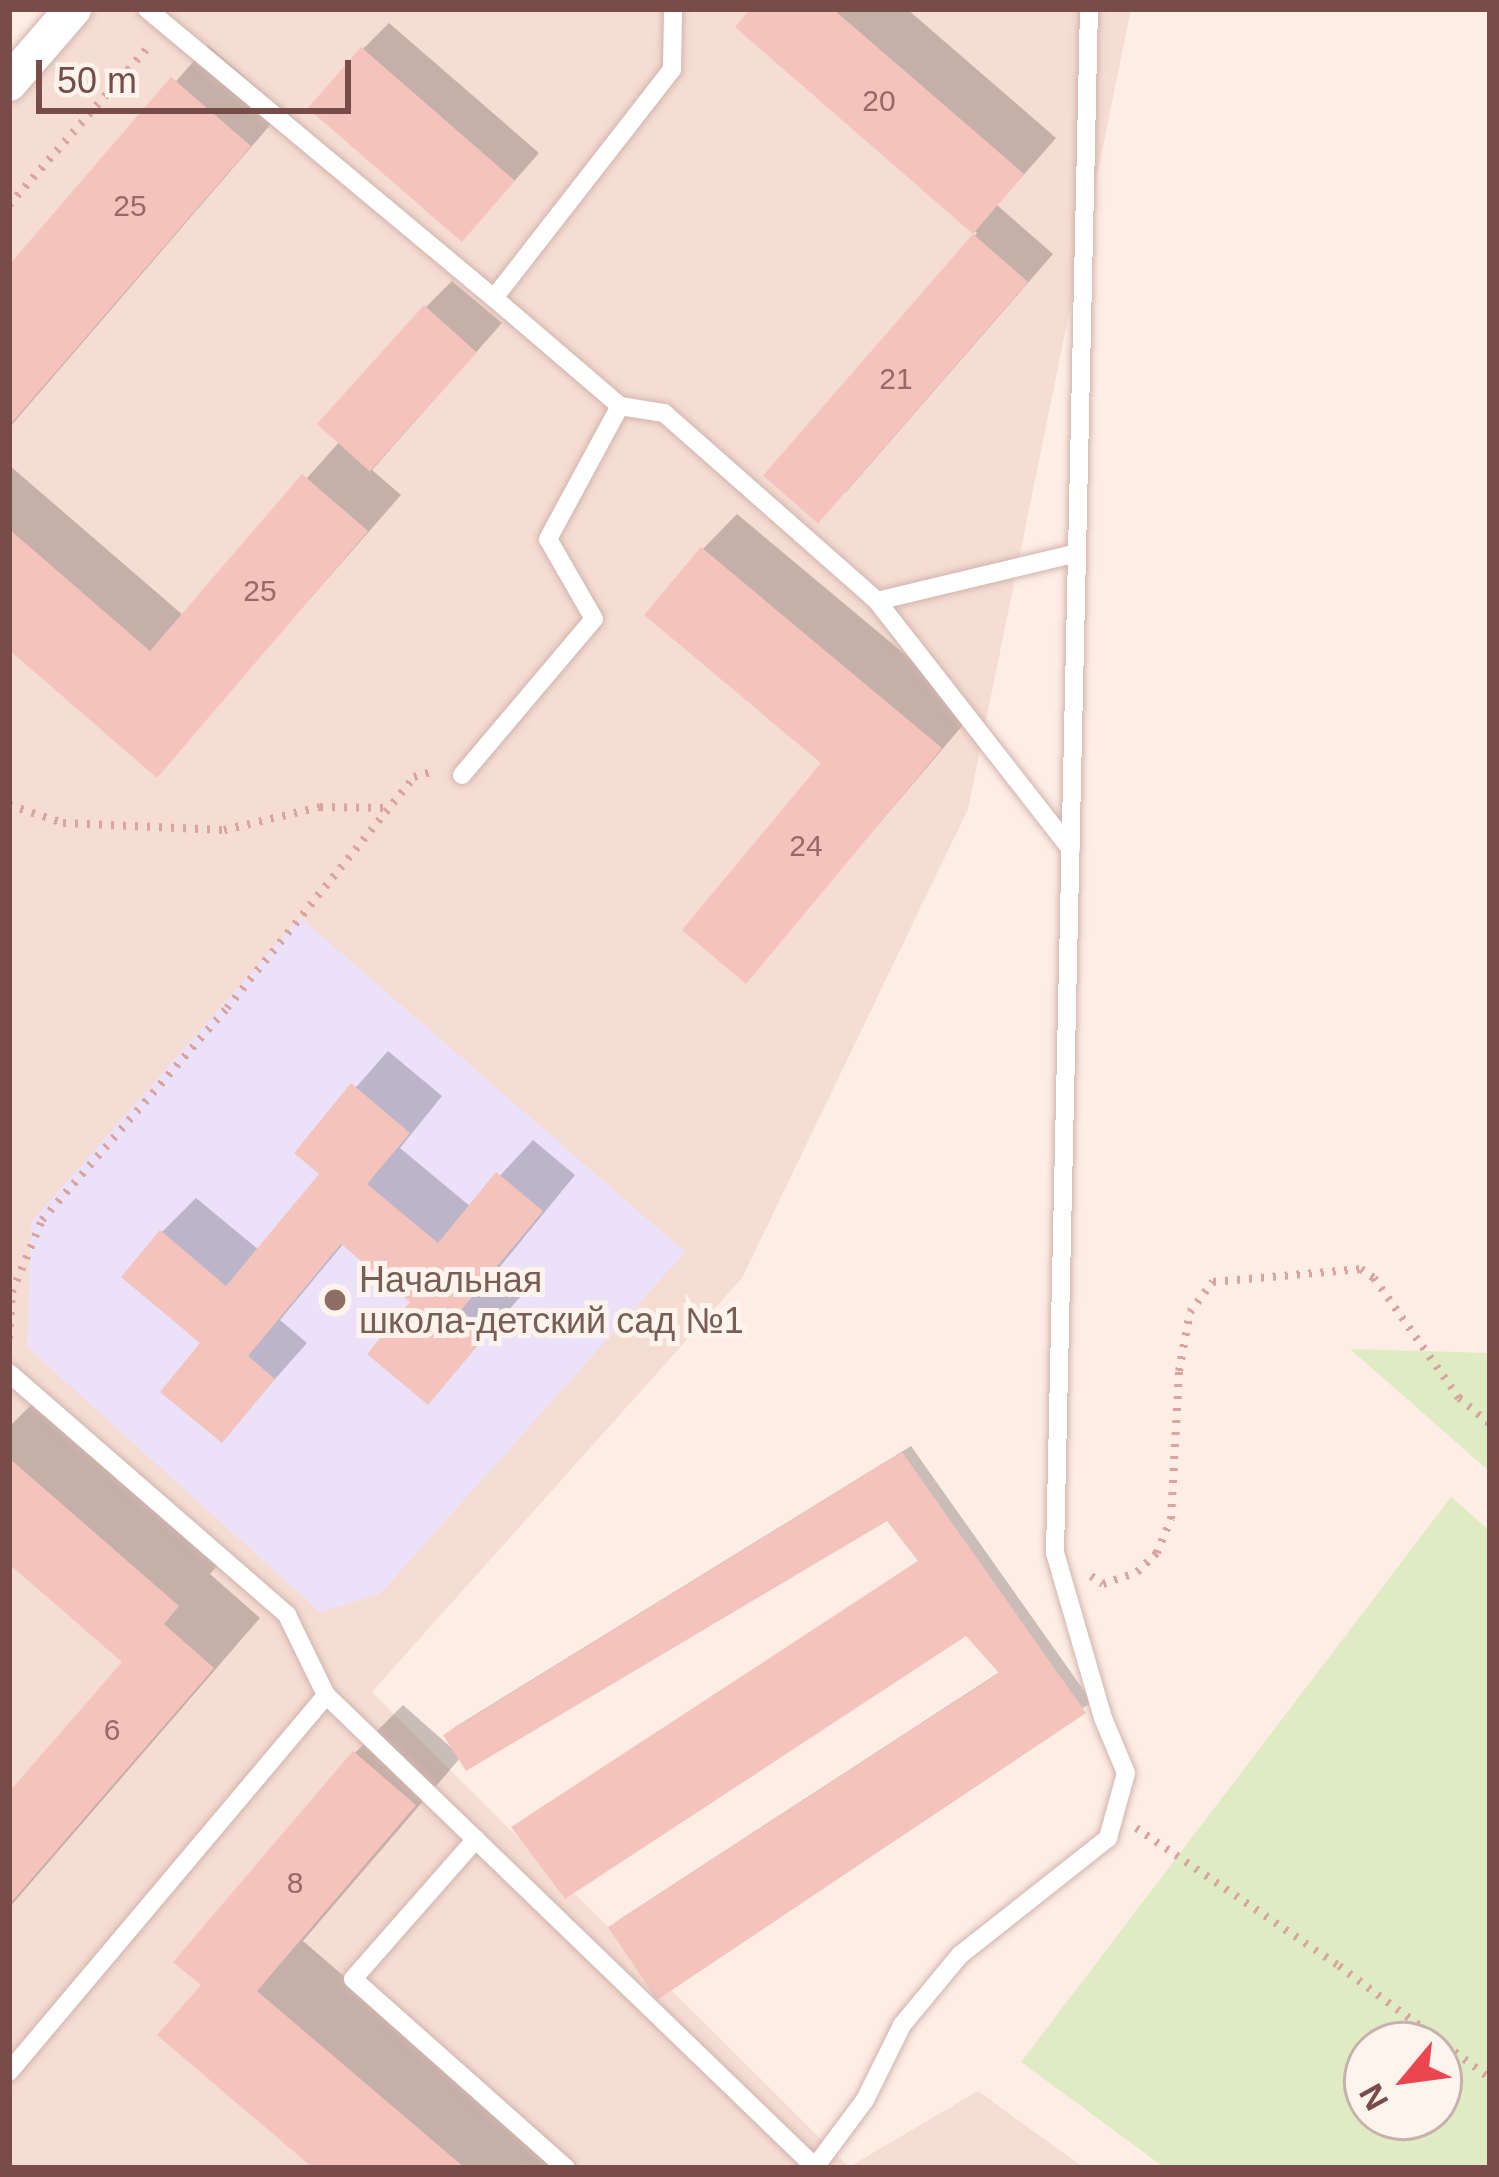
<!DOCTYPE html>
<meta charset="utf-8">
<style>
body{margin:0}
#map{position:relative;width:1499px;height:2177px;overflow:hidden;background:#fdede5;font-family:Arial,sans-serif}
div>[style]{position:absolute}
.residential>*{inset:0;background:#f5ddd3}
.education>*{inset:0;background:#ebe2fa}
.green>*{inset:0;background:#dfecc3}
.shadow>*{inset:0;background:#0003}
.building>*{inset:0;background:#f4c3bc;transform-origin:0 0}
.path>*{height:8px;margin-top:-4px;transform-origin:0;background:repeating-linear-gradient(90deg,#d9a59e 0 3px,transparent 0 12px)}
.roads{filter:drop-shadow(0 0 3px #d2b4ad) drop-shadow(0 0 3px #d2b4ad)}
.service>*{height:18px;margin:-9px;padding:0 9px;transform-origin:9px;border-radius:9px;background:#fff}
.minor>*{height:36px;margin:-18px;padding:0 18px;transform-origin:18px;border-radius:18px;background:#fff}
.dots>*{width:33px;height:33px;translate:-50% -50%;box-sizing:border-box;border:6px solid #fff3ed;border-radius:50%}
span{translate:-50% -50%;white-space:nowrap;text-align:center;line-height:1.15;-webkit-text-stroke:10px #fff3ed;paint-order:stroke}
.number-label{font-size:30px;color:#976a66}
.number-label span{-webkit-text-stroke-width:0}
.education-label{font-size:36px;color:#785e54}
.left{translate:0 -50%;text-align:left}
.frame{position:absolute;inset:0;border:12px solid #784d49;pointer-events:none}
.north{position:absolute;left:1343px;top:2021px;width:120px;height:120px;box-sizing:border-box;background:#fff3ed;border:3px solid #c9b1ab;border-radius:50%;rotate:241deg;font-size:33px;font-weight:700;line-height:48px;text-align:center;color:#784d49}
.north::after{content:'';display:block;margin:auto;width:42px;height:54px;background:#ec454e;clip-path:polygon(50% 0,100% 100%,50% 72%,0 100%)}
.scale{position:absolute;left:36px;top:60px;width:315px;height:54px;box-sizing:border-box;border:6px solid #784d49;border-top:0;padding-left:15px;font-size:36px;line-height:42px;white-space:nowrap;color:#784d49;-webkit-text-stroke:9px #fff3ed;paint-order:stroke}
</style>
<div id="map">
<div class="residential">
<div style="clip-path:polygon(83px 9px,1131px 9px,968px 809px,742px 1278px,372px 1692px,849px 2167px,978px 2091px,1084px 2168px,9px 2168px,9px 97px)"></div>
</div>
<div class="education">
<div style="clip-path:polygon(300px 917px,685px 1252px,380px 1594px,320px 1612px,27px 1347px,31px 1222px)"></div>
</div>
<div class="green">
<div style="clip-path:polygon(1350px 1349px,1490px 1353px,1490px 1472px)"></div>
<div style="clip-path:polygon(evenodd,1451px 1497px,1490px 1531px,1490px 2168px,1165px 2168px,1021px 2062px,1451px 1497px,1367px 2045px,1439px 2045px,1439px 2117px,1367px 2117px,1367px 2045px)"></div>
</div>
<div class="shadow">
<div style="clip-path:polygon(754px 9px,907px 9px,1056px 138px,997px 205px,1053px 254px,845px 493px,768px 475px,977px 233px,739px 27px)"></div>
<div style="clip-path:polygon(389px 23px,539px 153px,488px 211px,363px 49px)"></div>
<div style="clip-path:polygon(208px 45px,283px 110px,9px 428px,9px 270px)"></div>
<div style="clip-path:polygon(452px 281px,502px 323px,372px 470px,401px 495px,156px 774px,9px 646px,9px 465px,184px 616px,341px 440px,426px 307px)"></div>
<div style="clip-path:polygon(737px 514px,974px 712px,746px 980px,825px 762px,703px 549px)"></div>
<div style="clip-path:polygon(388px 1051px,442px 1096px,400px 1148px,471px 1207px,533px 1140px,575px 1175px,494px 1274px,521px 1296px,428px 1401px,414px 1302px,344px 1243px,280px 1320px,307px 1343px,222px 1439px,205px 1342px,162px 1232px,196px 1198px,259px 1250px,323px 1173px,298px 1153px)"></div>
<div style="clip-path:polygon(40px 1396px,225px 1557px,210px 1574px,260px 1618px,9px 1908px,9px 1797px,126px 1662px,9px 1560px,9px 1427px)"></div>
<div style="clip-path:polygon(911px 1446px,1092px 1702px,658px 1996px,612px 1927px,620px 1919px,1001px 1671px,966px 1633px,515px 1827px,921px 1559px,887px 1517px,461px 1757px,303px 1941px,568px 2168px,318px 2168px,205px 1984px,178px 1961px,355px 1753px,403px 1705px,454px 1750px,447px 1735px,455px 1727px)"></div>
</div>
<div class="building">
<div style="clip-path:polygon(750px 9px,833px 9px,1024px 174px,973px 234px,735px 27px)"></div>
<div style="left:361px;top:47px;width:204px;height:81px;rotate:41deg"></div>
<div style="clip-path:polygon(171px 77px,251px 146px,9px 426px,9px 265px)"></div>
<div style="left:973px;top:234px;width:73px;height:320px;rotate:41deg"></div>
<div style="left:424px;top:305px;width:71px;height:160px;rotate:42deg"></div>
<div style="clip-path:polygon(302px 474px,368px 531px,157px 778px,9px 650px,9px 529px,150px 651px)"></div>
<div style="clip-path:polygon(701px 547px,942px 748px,746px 984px,682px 930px,821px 763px,644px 615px)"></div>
<div style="clip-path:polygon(351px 1083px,410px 1133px,367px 1184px,438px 1243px,496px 1172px,543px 1211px,461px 1310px,489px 1332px,428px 1405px,367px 1354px,410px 1302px,341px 1244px,248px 1356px,275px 1379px,222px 1443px,160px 1392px,200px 1343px,121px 1277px,160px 1230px,226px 1286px,319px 1174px,294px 1153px)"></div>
<div style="clip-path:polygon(902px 1452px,1086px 1713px,657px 2000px,608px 1927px,999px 1673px,966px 1636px,565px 1899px,511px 1827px,918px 1561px,887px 1521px,466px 1771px,443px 1735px)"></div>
<div style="clip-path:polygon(9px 1458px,179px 1606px,164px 1624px,214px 1668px,9px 1905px,9px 1792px,122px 1662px,9px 1564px)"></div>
<div style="clip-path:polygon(353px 1751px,416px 1805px,257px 1991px,465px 2168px,313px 2168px,157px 2035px,201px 1985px,173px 1962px)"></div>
</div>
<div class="path">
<div style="left:9px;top:205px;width:215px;rotate:-48.6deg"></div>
<div style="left:9px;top:805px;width:57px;rotate:18.4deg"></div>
<div style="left:63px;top:823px;width:161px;rotate:2.5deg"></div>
<div style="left:224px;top:830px;width:99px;rotate:-13.5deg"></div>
<div style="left:320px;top:807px;width:66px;rotate:0.9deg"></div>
<div style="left:9px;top:1339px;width:47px;rotate:-86.3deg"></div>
<div style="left:12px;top:1292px;width:78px;rotate:-67.4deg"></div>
<div style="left:42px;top:1220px;width:281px;rotate:-48.9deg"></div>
<div style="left:227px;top:1008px;width:297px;rotate:-51deg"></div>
<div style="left:414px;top:777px;width:21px;rotate:-17deg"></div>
<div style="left:1091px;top:1576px;width:14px;rotate:34deg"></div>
<div style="left:1103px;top:1584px;width:36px;rotate:-19deg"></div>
<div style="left:1137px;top:1572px;width:28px;rotate:-44deg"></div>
<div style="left:1157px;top:1553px;width:37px;rotate:-68deg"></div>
<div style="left:1171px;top:1519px;width:148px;rotate:-86.9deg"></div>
<div style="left:1179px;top:1371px;width:60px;rotate:-79.4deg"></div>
<div style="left:1190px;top:1312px;width:38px;rotate:-53deg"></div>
<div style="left:1213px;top:1282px;width:149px;rotate:-5deg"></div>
<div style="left:1361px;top:1269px;width:16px;rotate:35deg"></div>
<div style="left:1374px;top:1278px;width:147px;rotate:54.7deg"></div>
<div style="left:1459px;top:1398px;width:40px;rotate:40deg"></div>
<div style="left:1136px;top:1828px;width:245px;rotate:34.2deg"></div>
<div style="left:1339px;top:1966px;width:188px;rotate:36.6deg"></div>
</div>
<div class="roads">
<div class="service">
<div style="left:147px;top:9px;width:452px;rotate:39.8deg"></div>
<div style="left:494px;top:298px;width:290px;rotate:-52.1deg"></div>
<div style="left:672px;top:69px;width:60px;rotate:-89deg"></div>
<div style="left:494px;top:298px;width:166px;rotate:40.6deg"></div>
<div style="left:620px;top:406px;width:45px;rotate:9deg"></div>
<div style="left:664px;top:413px;width:284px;rotate:41.4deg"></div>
<div style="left:877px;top:601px;width:206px;rotate:-13.5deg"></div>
<div style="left:877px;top:601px;width:315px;rotate:52deg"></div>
<div style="left:462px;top:775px;width:204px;rotate:-49.8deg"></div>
<div style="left:594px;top:619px;width:92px;rotate:-119.9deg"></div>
<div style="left:548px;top:539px;width:151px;rotate:-61.6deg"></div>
<div style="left:9px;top:1373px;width:369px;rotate:41deg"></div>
<div style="left:287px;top:1615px;width:89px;rotate:64deg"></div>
<div style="left:326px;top:1695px;width:681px;rotate:43.99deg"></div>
<div style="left:476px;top:1839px;width:186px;rotate:131.3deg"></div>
<div style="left:353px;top:1979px;width:285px;rotate:41.6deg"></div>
<div style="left:9px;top:2072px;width:493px;rotate:-49.9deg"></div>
<div style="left:815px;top:2167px;width:84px;rotate:-53.3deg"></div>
<div style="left:865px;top:2100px;width:84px;rotate:-63.7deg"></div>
<div style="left:902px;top:2025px;width:91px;rotate:-50.4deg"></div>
<div style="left:960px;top:1955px;width:189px;rotate:-38.3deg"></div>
<div style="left:1108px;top:1838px;width:67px;rotate:-74.5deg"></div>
<div style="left:1126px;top:1773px;width:60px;rotate:-112.7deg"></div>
<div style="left:1103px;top:1718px;width:172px;rotate:-106.2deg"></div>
<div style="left:1055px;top:1553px;width:1544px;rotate:-88.74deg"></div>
</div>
<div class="minor">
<div style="left:9px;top:83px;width:98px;rotate:-49.1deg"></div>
</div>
</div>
<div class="dots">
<div style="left:335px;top:1300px;background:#8d6e63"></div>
</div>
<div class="number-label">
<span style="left:879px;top:101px">20</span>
<span style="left:130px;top:206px">25</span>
<span style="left:896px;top:379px">21</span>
<span style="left:260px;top:591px">25</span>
<span style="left:806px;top:846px">24</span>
<span style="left:112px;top:1730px">6</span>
<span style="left:295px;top:1883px">8</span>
</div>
<div class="education-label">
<span class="left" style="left:359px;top:1300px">Начальная<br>школа-детский сад №1</span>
</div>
<div class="frame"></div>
<div class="north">N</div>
<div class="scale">50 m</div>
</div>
